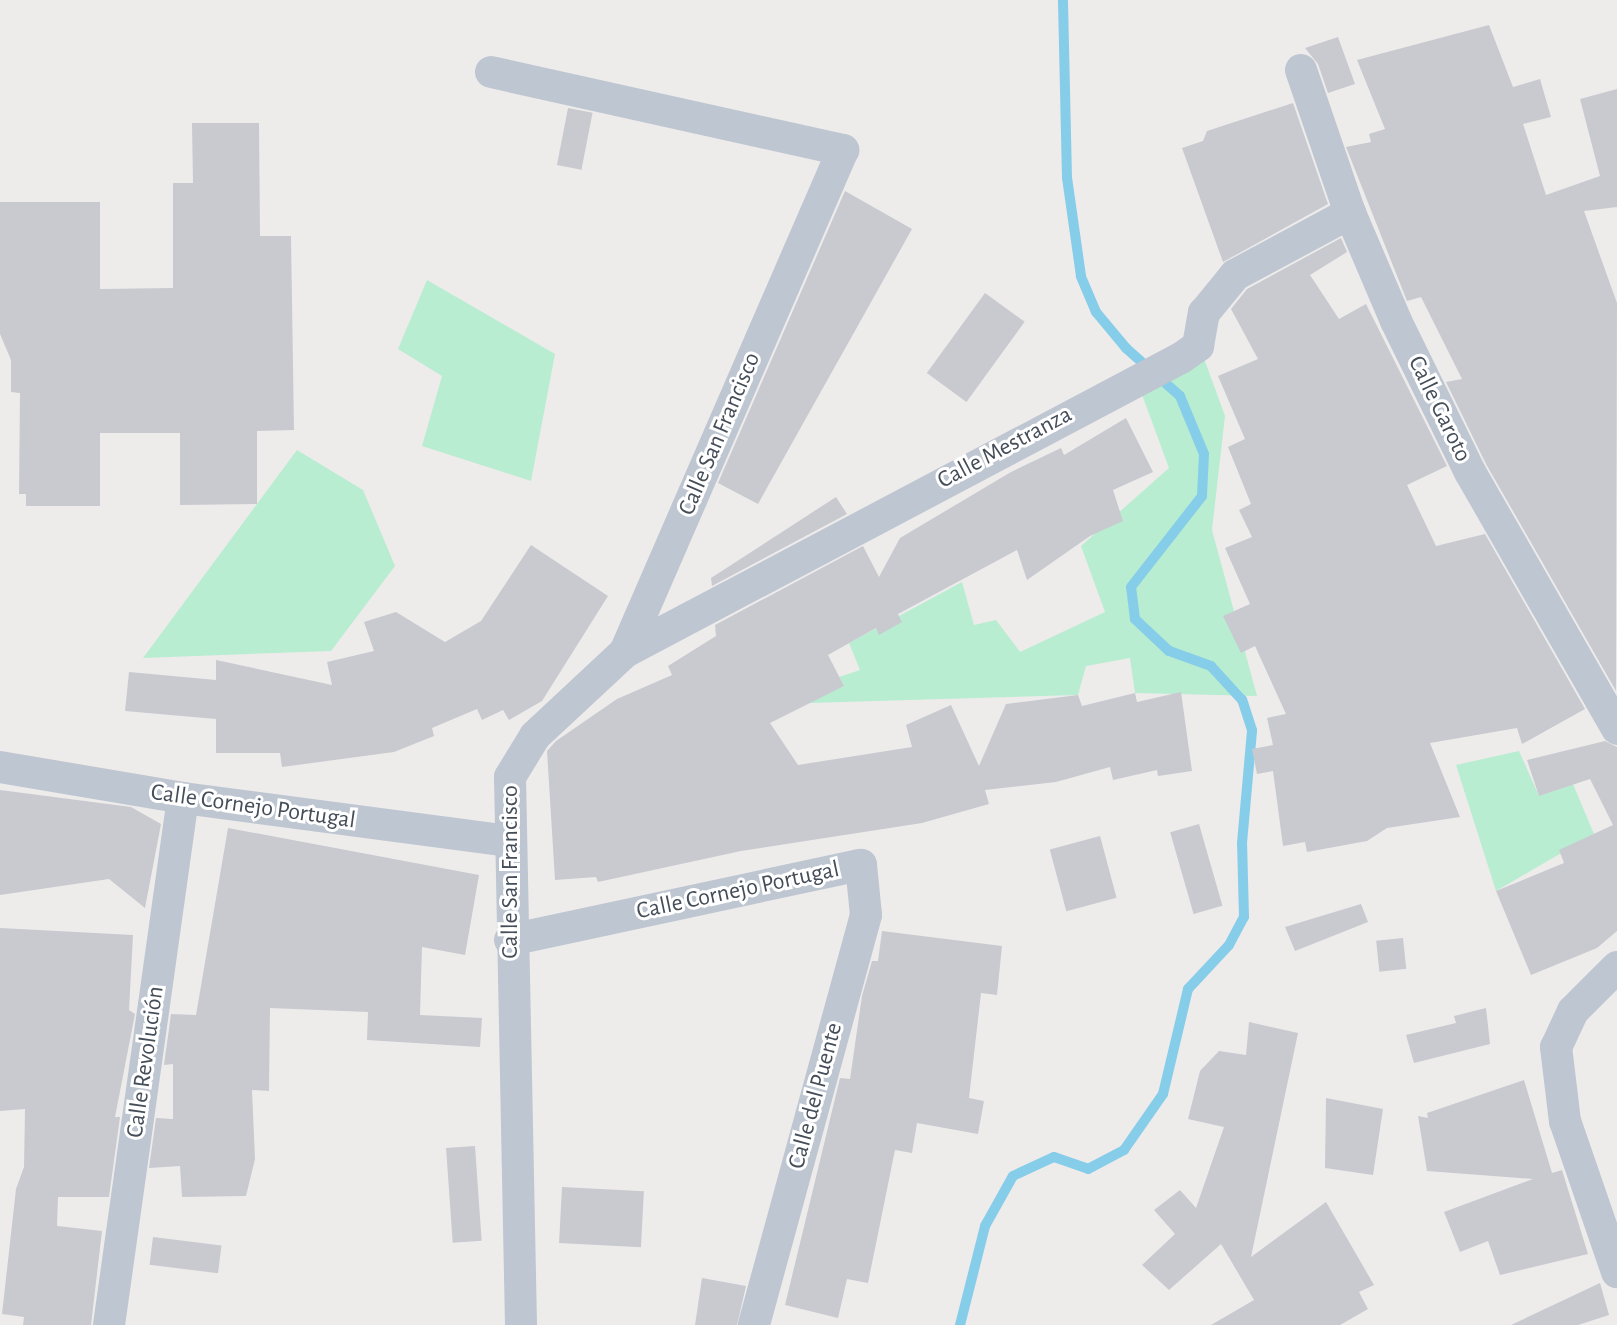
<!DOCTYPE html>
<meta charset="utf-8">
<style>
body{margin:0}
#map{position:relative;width:1617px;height:1325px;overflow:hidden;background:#eeebeb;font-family:"Alegreya Sans",sans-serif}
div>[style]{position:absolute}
.green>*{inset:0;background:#b8edd1}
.stream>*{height:10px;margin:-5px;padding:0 5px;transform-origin:5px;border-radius:5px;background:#86cde9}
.building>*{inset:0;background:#c8cad0;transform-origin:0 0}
.street>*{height:32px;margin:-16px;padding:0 16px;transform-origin:16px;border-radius:16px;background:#bec6d1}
span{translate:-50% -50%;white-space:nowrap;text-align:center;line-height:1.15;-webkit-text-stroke:6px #fff;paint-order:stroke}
.street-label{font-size:24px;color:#444d58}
</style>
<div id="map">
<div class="green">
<div style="clip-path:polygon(427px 280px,555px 354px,531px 481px,422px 446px,442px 376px,398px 349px)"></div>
<div style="clip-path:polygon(1202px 353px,1225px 416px,1212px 530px,1257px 696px,1135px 693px,1130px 658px,1086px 666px,1078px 695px,809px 703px,839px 677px,860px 670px,849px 643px,962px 582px,974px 625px,996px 620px,1020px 652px,1105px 612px,1081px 546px,1169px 468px,1141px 392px)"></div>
<div style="clip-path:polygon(297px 450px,363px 490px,395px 566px,331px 651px,143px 658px)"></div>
<div style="clip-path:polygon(1519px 751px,1539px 796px,1573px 784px,1594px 834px,1496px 891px,1456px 765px)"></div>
</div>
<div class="stream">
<div style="left:960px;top:1325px;width:102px;rotate:-75.8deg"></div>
<div style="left:985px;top:1226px;width:57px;rotate:-60.8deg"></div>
<div style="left:1013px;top:1176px;width:45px;rotate:-24.9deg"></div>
<div style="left:1054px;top:1157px;width:36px;rotate:19deg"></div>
<div style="left:1088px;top:1169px;width:41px;rotate:-27.8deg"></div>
<div style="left:1124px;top:1150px;width:68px;rotate:-55.1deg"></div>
<div style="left:1163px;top:1094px;width:108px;rotate:-76.6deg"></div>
<div style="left:1188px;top:989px;width:60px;rotate:-47deg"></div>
<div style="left:1229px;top:945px;width:32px;rotate:-62deg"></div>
<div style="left:1244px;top:917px;width:74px;rotate:-91.5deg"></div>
<div style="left:1242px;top:843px;width:113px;rotate:-84.9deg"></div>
<div style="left:1252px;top:730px;width:32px;rotate:-108deg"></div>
<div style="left:1242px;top:700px;width:46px;rotate:-132.4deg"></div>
<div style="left:1211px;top:666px;width:45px;rotate:-160.3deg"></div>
<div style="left:1169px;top:651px;width:47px;rotate:-136.7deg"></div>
<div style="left:1135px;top:619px;width:32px;rotate:-97deg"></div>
<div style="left:1131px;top:587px;width:115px;rotate:-52deg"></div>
<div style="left:1202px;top:496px;width:42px;rotate:-87.3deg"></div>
<div style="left:1204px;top:454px;width:63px;rotate:-112.5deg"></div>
<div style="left:1180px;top:396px;width:72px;rotate:-138.4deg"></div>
<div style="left:1126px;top:348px;width:47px;rotate:-129.8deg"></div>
<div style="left:1096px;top:312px;width:39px;rotate:-113deg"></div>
<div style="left:1081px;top:276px;width:99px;rotate:-98.1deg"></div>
<div style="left:1067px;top:178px;width:178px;rotate:-91.3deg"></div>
</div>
<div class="building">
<div style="clip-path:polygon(1489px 25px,1513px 87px,1540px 79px,1551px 117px,1523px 124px,1546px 195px,1600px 176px,1580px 99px,1617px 89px,1617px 207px,1584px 211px,1617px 303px,1616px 691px,1486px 464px,1446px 382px,1462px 379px,1421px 297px,1407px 301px,1346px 147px,1371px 142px,1369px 134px,1385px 129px,1357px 60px)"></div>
<div style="clip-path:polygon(1338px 37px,1355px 84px,1328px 93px,1318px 64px,1305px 48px)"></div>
<div style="clip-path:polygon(1293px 103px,1328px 204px,1223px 262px,1182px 148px,1203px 141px,1207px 131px)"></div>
<div style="left:568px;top:108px;width:25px;height:58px;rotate:11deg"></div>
<div style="clip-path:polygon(192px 123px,259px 123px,260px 236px,291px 236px,294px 430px,257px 431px,257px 504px,180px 505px,180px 433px,100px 433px,100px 506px,26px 506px,26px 494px,19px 494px,20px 393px,11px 392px,11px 360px,0 334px,0 202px,100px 202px,100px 289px,173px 288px,173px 183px,193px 183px)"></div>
<div style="clip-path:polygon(845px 191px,912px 229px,758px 504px,718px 483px)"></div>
<div style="clip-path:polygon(1341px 238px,1347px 252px,1310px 275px,1339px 319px,1366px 304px,1447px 466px,1407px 485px,1436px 546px,1485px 534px,1585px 709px,1522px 744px,1517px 728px,1430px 743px,1460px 817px,1387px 828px,1367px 841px,1307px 852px,1305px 842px,1283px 846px,1273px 771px,1257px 774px,1252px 749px,1273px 745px,1267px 718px,1286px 714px,1255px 646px,1241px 653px,1223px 616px,1250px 604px,1225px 548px,1252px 537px,1239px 510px,1251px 504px,1228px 447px,1245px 439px,1218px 376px,1258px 359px,1231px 309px,1247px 289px)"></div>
<div style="left:985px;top:293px;width:49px;height:99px;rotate:36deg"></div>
<div style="clip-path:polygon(1126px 418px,1153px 472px,1113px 490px,1123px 521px,1090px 536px,1027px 580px,1017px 550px,898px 614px,902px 622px,879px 635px,876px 628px,828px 655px,844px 686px,770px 723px,798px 765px,912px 747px,906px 725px,951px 705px,979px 766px,1006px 704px,1078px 695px,1082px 706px,1135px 693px,1137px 702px,1181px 692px,1192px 771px,1158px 776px,1157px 770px,1113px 780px,1110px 767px,1056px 782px,985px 790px,989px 804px,922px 823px,741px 851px,598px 882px,596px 877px,555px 880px,547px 751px,556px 741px,617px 699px,672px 675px,668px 666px,716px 636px,715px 625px,863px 546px,879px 577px,900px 538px,1011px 472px,1061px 448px,1064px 455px)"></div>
<div style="clip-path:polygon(836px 497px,847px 514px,712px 586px,711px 578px)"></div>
<div style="clip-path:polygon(531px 545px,608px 596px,542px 701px,509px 720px,503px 710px,482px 720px,477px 709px,432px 728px,434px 736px,394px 752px,282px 767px,280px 753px,216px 753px,216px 719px,125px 711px,129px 672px,216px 680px,216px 660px,332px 685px,327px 662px,374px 651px,364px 622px,396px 612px,445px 642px,481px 621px)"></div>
<div style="clip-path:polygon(1605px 741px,1617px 747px,1617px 931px,1597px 948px,1531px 975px,1496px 891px,1564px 863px,1559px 850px,1613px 825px,1590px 779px,1539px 796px,1527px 760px)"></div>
<div style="clip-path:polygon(0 790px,131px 807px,161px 824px,145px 908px,109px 879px,0 895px)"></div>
<div style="left:1199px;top:824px;width:85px;height:30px;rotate:74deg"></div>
<div style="clip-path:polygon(228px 828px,479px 875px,465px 955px,422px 947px,420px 1015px,482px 1018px,480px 1047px,367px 1040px,368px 1012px,270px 1008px,269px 1091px,252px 1090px,255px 1159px,246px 1196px,182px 1197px,180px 1166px,149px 1168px,156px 1118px,173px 1119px,173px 1064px,164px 1065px,171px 1014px,196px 1015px)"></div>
<div style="left:1100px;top:836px;width:64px;height:52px;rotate:75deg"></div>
<div style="clip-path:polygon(1361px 904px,1368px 922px,1295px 951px,1285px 927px)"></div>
<div style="clip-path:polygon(0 928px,133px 935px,129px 1010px,135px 1014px,115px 1117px,120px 1117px,109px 1197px,58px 1197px,57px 1226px,102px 1231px,91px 1325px,23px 1325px,24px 1317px,2px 1314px,16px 1189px,24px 1167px,25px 1109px,0 1111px)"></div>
<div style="clip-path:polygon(882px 931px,1002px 946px,997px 995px,981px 993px,969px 1098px,984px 1101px,978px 1134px,917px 1123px,912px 1153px,895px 1150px,868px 1283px,847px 1279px,838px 1318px,785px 1305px,840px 1078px,850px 1079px,862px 996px,872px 961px,878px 961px)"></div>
<div style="left:1403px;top:938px;width:31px;height:27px;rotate:84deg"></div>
<div style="clip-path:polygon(1486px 1008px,1490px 1044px,1414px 1063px,1406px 1035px,1456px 1023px,1454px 1016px)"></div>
<div style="clip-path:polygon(1249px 1022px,1298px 1033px,1251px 1257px,1326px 1202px,1374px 1285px,1359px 1292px,1368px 1309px,1340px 1325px,1211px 1325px,1254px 1300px,1221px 1244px,1169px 1290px,1142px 1265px,1175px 1234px,1154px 1210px,1180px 1190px,1196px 1208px,1224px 1127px,1188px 1119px,1200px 1071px,1219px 1051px,1246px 1055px)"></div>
<div style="clip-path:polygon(1524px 1080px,1552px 1173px,1562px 1170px,1588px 1254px,1500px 1275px,1488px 1241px,1460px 1252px,1444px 1212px,1533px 1179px,1427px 1171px,1418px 1116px,1428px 1118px,1427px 1113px)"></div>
<div style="clip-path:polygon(1326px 1098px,1383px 1109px,1373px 1175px,1325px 1168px)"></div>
<div style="left:475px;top:1146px;width:95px;height:29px;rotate:86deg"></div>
<div style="left:562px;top:1187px;width:82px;height:56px;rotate:3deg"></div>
<div style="left:153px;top:1237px;width:69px;height:28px;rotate:7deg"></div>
<div style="clip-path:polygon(702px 1278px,746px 1286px,737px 1325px,695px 1325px)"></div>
<div style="clip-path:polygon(1600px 1283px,1609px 1315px,1578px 1325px,1511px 1325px)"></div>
</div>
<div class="street">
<div style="left:1301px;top:70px;width:151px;rotate:71.1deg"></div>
<div style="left:1350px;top:213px;width:117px;rotate:66.9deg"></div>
<div style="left:1396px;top:321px;width:168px;rotate:63.9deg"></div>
<div style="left:1470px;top:472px;width:296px;rotate:60.2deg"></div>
<div style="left:491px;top:72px;width:361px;rotate:12.5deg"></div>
<div style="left:843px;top:150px;width:547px;rotate:113.47deg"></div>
<div style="left:625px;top:652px;width:123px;rotate:137deg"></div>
<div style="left:535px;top:736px;width:48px;rotate:121.4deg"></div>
<div style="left:510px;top:777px;width:548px;rotate:88.85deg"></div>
<div style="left:625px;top:652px;width:629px;rotate:-27.87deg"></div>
<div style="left:1181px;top:358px;width:21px;rotate:-35deg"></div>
<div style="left:1198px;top:346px;width:34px;rotate:-80deg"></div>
<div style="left:1204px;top:313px;width:49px;rotate:-50.8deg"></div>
<div style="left:1235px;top:275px;width:131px;rotate:-28.3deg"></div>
<div style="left:0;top:767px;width:186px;rotate:9.6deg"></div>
<div style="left:183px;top:798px;width:328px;rotate:7.5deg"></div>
<div style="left:510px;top:940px;width:359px;rotate:-12.1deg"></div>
<div style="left:861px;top:865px;width:50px;rotate:84.3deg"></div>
<div style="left:866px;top:915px;width:425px;rotate:105.3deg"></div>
<div style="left:1617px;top:967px;width:62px;rotate:135deg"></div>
<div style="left:1573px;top:1011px;width:40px;rotate:115deg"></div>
<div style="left:1556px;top:1047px;width:75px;rotate:83.1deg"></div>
<div style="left:1565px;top:1121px;width:160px;rotate:71deg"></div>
<div style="left:109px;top:1325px;width:532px;rotate:-82.01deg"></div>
</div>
<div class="street-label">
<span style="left:1439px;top:409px;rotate:64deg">Calle Garoto</span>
<span style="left:720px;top:434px;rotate:-67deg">Calle San Francisco</span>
<span style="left:1005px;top:448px;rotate:-28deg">Calle Mestranza</span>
<span style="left:253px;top:807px;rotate:8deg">Calle Cornejo Portugal</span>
<span style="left:511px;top:872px;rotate:-90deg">Calle San Francisco</span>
<span style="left:738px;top:891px;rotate:-12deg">Calle Cornejo Portugal</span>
<span style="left:146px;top:1062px;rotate:-82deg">Calle Revolución</span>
<span style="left:816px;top:1096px;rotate:-75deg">Calle del Puente</span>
</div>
</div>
